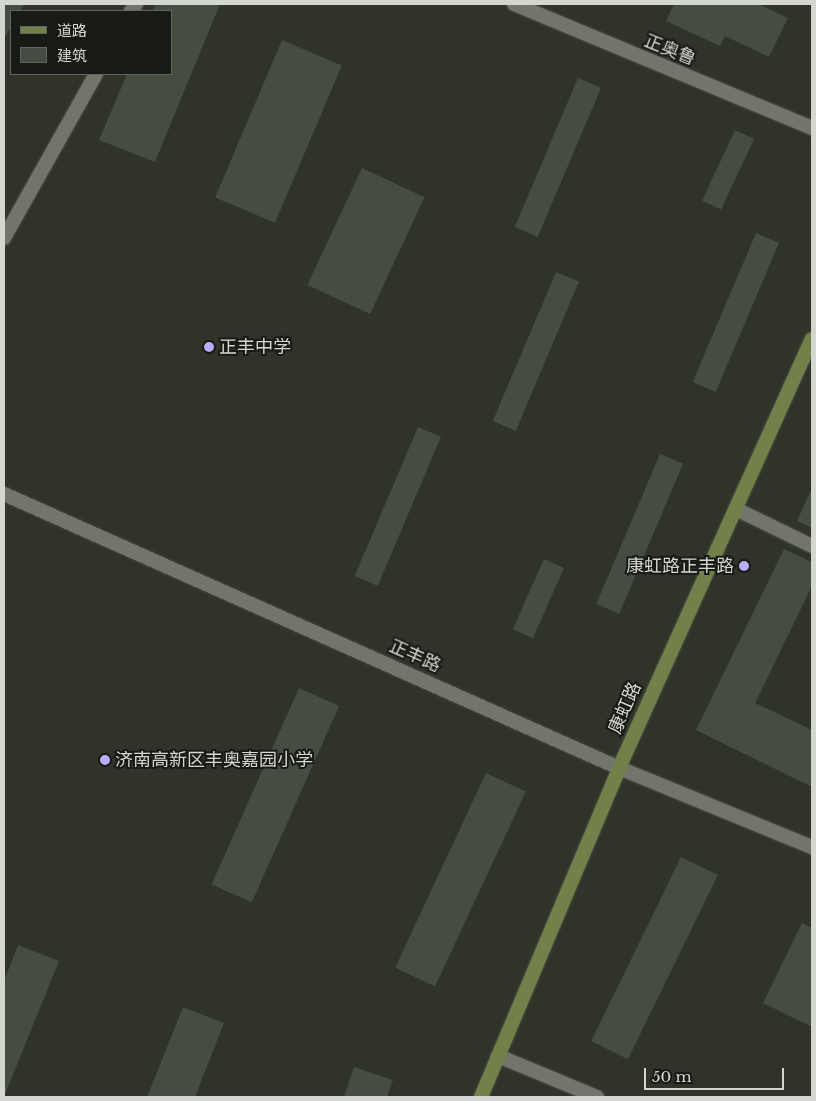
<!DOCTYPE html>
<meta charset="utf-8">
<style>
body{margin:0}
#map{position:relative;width:816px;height:1101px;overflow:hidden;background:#2f3328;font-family:"Libre Baskerville","Noto Sans SC",serif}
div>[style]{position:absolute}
.building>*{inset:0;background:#474c40;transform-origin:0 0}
.roads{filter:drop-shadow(0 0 1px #4c4f46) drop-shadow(0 0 1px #4c4f46)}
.minor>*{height:14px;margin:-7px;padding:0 7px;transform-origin:7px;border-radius:7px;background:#72766a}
.tertiary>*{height:14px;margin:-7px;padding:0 7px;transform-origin:7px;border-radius:7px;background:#72766a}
.secondary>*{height:14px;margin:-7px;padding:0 7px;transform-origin:7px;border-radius:7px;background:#74804a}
.dots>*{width:14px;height:14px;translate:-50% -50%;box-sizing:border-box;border:2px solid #181a15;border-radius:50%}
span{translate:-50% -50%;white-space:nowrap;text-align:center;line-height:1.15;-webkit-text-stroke:4px #181a15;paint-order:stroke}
.street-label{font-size:18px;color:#d4d7d0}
.poi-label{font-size:18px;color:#d4d7d0}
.left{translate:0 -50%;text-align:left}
.right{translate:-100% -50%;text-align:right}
.frame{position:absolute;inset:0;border:5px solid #d4d7d0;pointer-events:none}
.legend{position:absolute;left:10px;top:10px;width:162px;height:65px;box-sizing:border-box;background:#181a15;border:1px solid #636660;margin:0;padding:6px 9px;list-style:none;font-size:15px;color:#d4d7d0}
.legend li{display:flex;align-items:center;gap:10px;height:25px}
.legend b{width:25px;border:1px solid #636660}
.scale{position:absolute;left:644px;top:1068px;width:140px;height:22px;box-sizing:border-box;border:2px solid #d4d7d0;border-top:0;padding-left:6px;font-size:15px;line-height:18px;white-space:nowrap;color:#d4d7d0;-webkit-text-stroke:4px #181a15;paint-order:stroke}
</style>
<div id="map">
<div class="building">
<div style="clip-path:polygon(4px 4px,25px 4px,20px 11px,11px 11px,11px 27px,4px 39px)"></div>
<div style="clip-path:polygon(155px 4px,220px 4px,155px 162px,99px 140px,127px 74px,171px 74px,171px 11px,152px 11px)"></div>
<div style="clip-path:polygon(674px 4px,758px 4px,788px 18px,769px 57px,725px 36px,720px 46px,666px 21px)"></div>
<div style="left:282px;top:40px;width:65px;height:171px;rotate:23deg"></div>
<div style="left:578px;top:78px;width:25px;height:162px;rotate:23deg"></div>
<div style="left:735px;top:130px;width:21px;height:78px;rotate:25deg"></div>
<div style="left:362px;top:168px;width:69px;height:129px;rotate:25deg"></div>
<div style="left:756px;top:233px;width:25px;height:162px;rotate:23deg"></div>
<div style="left:556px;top:272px;width:25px;height:162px;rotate:23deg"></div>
<div style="left:418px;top:427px;width:25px;height:162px;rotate:23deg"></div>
<div style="left:660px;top:454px;width:25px;height:163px;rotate:23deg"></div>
<div style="clip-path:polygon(812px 488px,812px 528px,797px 521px)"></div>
<div style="clip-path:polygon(784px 549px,812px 562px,812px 586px,755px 703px,812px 730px,812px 787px,696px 730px)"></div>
<div style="left:544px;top:559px;width:22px;height:77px;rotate:24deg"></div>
<div style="left:299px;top:688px;width:44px;height:215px;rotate:24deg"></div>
<div style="left:486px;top:773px;width:44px;height:215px;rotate:25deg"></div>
<div style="left:681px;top:857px;width:41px;height:205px;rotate:26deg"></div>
<div style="clip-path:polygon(802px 923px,812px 928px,812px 1027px,763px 1003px)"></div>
<div style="clip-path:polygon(18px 945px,59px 961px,4px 1097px,4px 981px)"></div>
<div style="clip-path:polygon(183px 1007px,224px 1023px,195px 1097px,147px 1097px)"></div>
<div style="clip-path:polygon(354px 1067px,393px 1080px,387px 1097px,344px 1097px)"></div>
</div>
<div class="roads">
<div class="minor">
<div style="left:736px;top:509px;width:85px;rotate:26deg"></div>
<div style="left:498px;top:1056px;width:107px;rotate:22.5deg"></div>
</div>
<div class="tertiary">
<div style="left:514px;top:4px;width:323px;rotate:22.6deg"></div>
<div style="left:131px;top:11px;width:9px;rotate:-54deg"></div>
<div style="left:4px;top:238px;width:188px;rotate:-60.7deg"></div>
<div style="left:4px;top:494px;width:673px;rotate:24.01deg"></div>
<div style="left:619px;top:768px;width:209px;rotate:22.3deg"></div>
</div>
<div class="secondary">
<div style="left:481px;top:1097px;width:357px;rotate:-67.2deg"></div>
<div style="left:619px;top:768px;width:470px;rotate:-65.8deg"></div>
</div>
</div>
<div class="dots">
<div style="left:209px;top:347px;background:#b9abf7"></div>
<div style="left:744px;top:566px;background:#b9abf7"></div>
<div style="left:105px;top:760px;background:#b9abf7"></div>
</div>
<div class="street-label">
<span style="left:670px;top:50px;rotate:22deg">正奥鲁</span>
<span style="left:415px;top:656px;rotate:24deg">正丰路</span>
<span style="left:625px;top:708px;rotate:-66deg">康虹路</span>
</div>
<div class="poi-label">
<span class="left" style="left:219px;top:347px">正丰中学</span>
<span class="right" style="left:734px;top:566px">康虹路正丰路</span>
<span class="left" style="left:115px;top:760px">济南高新区丰奥嘉园小学</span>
</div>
<div class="frame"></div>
<ul class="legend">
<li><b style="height:6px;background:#74804a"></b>道路</li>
<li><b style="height:14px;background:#474c40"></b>建筑</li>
</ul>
<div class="scale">50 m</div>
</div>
